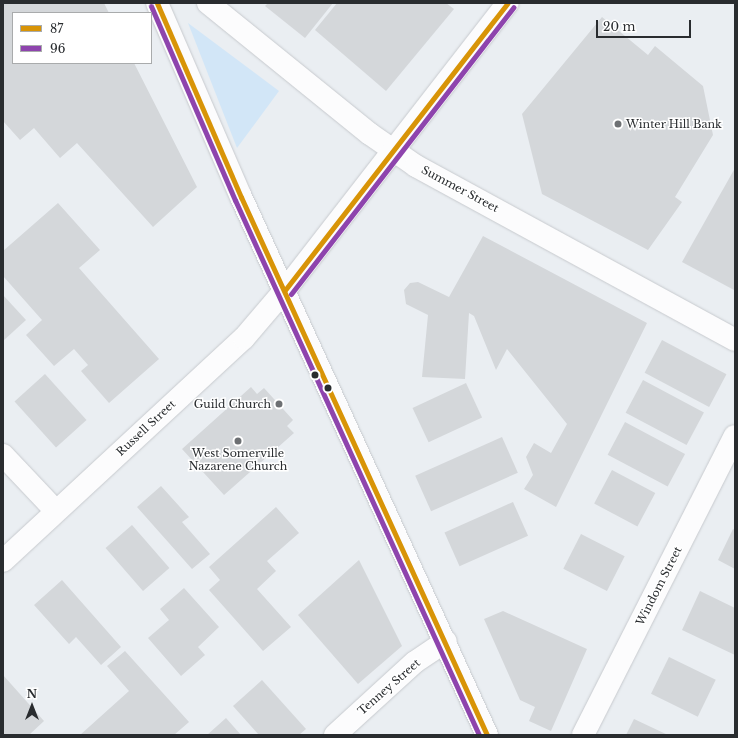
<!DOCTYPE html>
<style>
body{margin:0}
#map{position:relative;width:738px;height:738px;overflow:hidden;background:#eaeef2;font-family:"Libre Baskerville",serif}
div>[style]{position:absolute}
.green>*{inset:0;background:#d2e6f7}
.building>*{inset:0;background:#d4d7da;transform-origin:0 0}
.roads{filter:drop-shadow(0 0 1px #c7cace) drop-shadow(0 0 1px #c7cace)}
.minor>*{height:22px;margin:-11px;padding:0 11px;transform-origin:11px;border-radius:11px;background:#fcfcfd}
.secondary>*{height:22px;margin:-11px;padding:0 11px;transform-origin:11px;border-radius:11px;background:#fcfcfd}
.bus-1>*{height:5px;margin:-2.5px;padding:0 2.5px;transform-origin:2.5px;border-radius:2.5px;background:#d89407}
.bus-2>*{height:5px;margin:-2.5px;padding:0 2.5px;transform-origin:2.5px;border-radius:2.5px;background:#8e44ad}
.dots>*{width:11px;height:11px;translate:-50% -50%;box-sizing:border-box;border:2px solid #fff;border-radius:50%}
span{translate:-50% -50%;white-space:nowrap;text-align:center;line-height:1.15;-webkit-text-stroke:3px #fff;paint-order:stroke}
.poi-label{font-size:11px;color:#292c2f}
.left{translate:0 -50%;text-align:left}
.right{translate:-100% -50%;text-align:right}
.street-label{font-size:11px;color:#292c2f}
.frame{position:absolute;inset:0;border:4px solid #292c2f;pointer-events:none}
.legend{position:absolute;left:12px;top:12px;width:140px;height:52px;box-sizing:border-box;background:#fff;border:1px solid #a9abac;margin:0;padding:5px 7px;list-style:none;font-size:12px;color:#292c2f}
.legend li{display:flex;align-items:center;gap:8px;height:20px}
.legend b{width:20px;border:1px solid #a9abac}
.north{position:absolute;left:12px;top:686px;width:40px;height:40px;-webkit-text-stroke:3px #fff;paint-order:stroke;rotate:0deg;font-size:11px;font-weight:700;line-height:16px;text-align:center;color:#292c2f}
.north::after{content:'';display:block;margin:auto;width:14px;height:18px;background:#292c2f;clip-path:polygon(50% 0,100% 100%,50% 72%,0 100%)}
.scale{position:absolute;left:596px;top:20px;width:95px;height:18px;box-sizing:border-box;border:2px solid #292c2f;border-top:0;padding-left:5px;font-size:12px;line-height:14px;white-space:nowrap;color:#292c2f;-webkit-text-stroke:3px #fff;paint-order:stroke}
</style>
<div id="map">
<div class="green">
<div style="clip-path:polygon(188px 23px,279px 91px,237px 148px)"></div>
</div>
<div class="building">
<div style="clip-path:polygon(3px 3px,104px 3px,109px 13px,13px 13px,13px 63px,134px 63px,197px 187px,153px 227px,77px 143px,60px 158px,34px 128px,20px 140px,3px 121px)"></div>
<div style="clip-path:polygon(268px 3px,333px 3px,305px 38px,265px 6px)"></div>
<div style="clip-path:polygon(337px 3px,446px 3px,454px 9px,386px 91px,315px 30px)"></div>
<div style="clip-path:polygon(602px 17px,648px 55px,655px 46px,703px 86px,713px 135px,675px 197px,682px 202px,648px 250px,542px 194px,522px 114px)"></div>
<div style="clip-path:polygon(735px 168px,735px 289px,734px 290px,682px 262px)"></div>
<div style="clip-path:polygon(58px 203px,100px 250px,79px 268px,159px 359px,109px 403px,81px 371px,88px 365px,74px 349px,54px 366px,26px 335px,42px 320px,3px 276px,3px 251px)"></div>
<div style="clip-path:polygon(483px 236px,647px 323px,556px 507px,524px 489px,533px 475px,526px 457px,534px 443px,551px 453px,567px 424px,507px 349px,496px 370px,474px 316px,469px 313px,465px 379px,422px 377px,428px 315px,406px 304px,404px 290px,410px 283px,418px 282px,449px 297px)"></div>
<div style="clip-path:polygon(3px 295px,26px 320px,3px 341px)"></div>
<div style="left:662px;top:340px;width:73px;height:37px;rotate:28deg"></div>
<div style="left:45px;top:374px;width:62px;height:41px;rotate:48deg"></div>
<div style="left:643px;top:380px;width:69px;height:37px;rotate:28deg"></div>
<div style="left:466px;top:383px;width:38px;height:59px;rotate:65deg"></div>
<div style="clip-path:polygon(251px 387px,257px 394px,264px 388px,293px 420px,287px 426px,294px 433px,224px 495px,182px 449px)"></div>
<div style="left:625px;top:422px;width:68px;height:37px;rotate:28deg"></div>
<div style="left:502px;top:437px;width:39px;height:95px;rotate:66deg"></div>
<div style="left:612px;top:470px;width:49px;height:38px;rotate:28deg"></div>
<div style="clip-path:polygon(161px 486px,189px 517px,182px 522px,210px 554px,192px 569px,137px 507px)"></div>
<div style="left:513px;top:502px;width:37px;height:75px;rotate:66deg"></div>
<div style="clip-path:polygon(276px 507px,299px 533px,267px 561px,276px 571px,257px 589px,291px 627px,263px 651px,209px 590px,220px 580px,209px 567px)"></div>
<div style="left:132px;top:525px;width:57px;height:35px;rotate:49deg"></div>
<div style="clip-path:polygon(733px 529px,735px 530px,735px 569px,718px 560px)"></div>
<div style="left:581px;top:534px;width:49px;height:39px;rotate:27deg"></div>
<div style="clip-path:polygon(359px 560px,402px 646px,358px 684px,298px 615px)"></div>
<div style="clip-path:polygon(62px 580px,121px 647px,101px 665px,76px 637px,69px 644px,34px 605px)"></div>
<div style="clip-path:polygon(184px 588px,219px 627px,198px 647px,205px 655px,181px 676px,148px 638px,169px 620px,160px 609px)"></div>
<div style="clip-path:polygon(700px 591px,735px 608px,735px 655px,682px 630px)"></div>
<div style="clip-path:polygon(503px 611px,587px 649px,551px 731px,529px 721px,535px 707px,520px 700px,484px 619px)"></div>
<div style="clip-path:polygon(125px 651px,189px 722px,174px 735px,80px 735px,129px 691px,107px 666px)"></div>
<div style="left:669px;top:657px;width:52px;height:41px;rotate:26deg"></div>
<div style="clip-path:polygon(3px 675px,44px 721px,29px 735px,3px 735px)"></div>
<div style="clip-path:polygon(262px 680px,306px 729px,299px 735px,259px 735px,233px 706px)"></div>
<div style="clip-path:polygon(226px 718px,241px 735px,207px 735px)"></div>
<div style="clip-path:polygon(634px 719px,668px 735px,626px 735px)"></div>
</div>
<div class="roads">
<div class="minor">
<div style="left:3px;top:455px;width:77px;rotate:46.6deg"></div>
<div style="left:3px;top:561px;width:328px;rotate:-42.8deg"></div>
<div style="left:244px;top:338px;width:63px;rotate:-49.5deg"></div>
<div style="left:335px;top:735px;width:108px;rotate:-42.4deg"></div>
<div style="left:415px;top:662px;width:37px;rotate:-34deg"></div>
<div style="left:583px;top:735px;width:335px;rotate:-63.1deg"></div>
</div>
<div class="secondary">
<div style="left:157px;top:3px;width:211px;rotate:66.6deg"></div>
<div style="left:241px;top:197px;width:592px;rotate:65.43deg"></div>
<div style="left:208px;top:3px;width:208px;rotate:39deg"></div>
<div style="left:370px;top:134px;width:56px;rotate:34.8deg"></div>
<div style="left:416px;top:166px;width:363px;rotate:28.6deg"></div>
<div style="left:285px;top:290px;width:363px;rotate:-52.2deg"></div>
</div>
</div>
<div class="bus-1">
<div style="left:157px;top:3px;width:211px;rotate:66.6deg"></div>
<div style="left:241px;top:197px;width:592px;rotate:65.43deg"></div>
<div style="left:285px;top:290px;width:363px;rotate:-52.2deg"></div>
</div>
<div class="bus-2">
<div style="left:151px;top:6px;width:211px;rotate:66.6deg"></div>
<div style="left:235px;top:200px;width:588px;rotate:65.48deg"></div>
<div style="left:291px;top:294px;width:363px;rotate:-52.2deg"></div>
</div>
<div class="dots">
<div style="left:618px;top:124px;background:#6d7073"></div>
<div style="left:315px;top:375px;background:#292c2f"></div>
<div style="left:328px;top:388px;background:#292c2f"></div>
<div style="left:279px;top:404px;background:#6d7073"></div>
<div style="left:238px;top:441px;background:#6d7073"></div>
</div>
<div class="poi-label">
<span class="left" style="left:626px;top:124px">Winter Hill Bank</span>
<span class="right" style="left:271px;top:404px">Guild Church</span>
<span style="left:238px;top:460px">West Somerville<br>Nazarene Church</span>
</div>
<div class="street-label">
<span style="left:460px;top:189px;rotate:28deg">Summer Street</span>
<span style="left:146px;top:428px;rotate:-43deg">Russell Street</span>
<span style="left:659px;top:586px;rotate:-63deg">Windom Street</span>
<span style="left:389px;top:687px;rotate:-41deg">Tenney Street</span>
</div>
<div class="frame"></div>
<ul class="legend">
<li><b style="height:5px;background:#d89407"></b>87</li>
<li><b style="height:5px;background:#8e44ad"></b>96</li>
</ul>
<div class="north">N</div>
<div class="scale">20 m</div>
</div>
